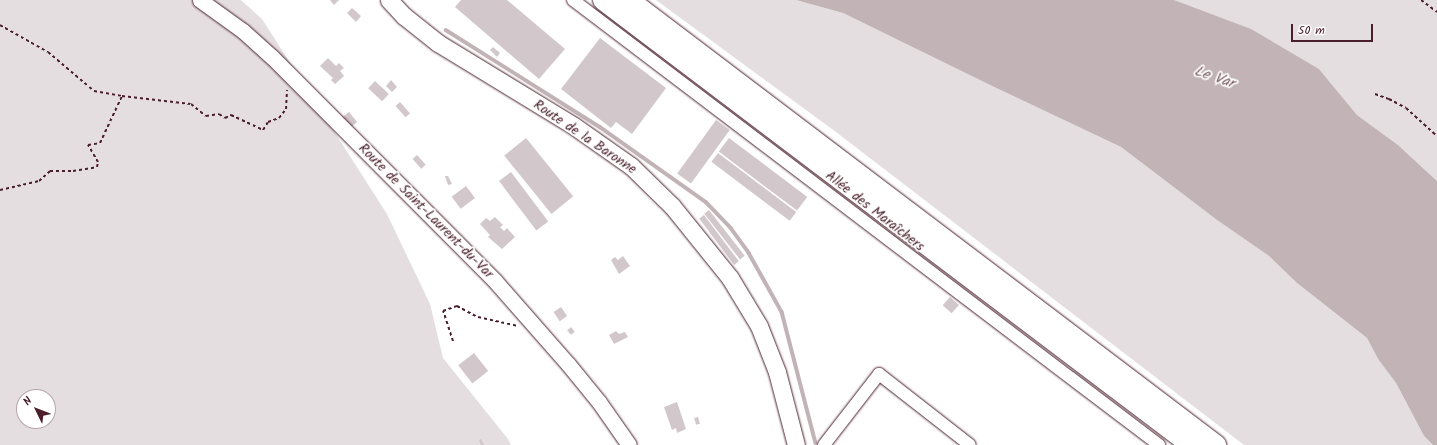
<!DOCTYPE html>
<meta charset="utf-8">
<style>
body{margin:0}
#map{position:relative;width:1437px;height:445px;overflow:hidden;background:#fff;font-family:Kalam,sans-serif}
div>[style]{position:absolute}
.green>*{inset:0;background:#e5dee0}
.water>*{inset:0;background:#c1b3b6}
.stream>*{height:3.5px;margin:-1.75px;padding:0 1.75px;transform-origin:1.75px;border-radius:1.75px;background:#c1b3b6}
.building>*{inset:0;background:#d2c7cb;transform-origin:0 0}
.path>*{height:2px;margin-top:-1px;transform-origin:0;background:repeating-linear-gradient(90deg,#4a1f2b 0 3px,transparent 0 6px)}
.roads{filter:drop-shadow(0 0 1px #4a1f2b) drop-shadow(0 0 1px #4a1f2b)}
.minor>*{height:12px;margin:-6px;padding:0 6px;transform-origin:6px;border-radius:6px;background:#fff}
.tertiary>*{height:15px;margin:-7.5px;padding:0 7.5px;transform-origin:7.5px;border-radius:7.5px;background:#fff}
.secondary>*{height:17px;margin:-8.5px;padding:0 8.5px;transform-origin:8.5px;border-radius:8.5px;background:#fff}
.trunk>*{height:20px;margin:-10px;padding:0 10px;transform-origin:10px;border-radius:10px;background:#fff}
span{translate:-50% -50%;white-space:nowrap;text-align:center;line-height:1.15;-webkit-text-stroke:3.5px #fff;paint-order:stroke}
.street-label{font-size:14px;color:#4a1f2b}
.water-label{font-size:15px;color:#74535c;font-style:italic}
.north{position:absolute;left:16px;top:389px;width:40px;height:40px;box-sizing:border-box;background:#fff;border:1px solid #b7a5aa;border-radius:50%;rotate:313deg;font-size:11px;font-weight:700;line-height:16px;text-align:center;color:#4a1f2b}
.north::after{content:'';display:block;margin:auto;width:14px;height:18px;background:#4a1f2b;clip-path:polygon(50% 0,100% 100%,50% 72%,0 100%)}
.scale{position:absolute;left:1291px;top:24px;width:82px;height:18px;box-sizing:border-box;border:2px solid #4a1f2b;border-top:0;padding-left:5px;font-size:12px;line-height:14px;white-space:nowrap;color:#4a1f2b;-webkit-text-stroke:3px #fff;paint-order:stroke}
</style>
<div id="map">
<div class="green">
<div style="clip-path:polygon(evenodd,0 0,241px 0,262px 19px,387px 214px,430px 304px,443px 358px,508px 439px,511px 445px,0 445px,0 0,24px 397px,48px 397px,48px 421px,24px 421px,24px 397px)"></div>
<div style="clip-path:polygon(656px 0,796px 0,843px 13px,990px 85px,1121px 147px,1217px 220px,1269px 256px,1297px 283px,1367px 338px,1378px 359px,1396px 383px,1424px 436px,1433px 445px,1244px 445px,832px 129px)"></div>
<div style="clip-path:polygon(1174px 0,1437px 0,1437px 181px,1398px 145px,1357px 115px,1319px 69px)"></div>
</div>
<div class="water">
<div style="clip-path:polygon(796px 0,1174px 0,1251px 29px,1319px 69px,1357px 115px,1398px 145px,1437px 181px,1437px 445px,1433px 445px,1424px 436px,1396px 383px,1378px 359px,1367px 338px,1297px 283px,1269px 256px,1217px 220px,1121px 147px,990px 85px,843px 13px)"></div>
</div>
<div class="stream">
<div style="left:446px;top:30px;width:182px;rotate:32.2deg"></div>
<div style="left:600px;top:127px;width:130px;rotate:35.3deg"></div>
<div style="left:706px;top:202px;width:36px;rotate:46deg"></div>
<div style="left:731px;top:228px;width:31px;rotate:54deg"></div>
<div style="left:749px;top:253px;width:68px;rotate:60.8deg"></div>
<div style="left:782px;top:312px;width:135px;rotate:75.5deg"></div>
</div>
<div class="building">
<div style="clip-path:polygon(330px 0,339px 0,334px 5px)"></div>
<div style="clip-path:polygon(461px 0,507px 0,565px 49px,539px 79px,455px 7px)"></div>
<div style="clip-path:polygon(352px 8px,361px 16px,356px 22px,347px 13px)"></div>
<div style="clip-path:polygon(600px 38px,666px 88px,632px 134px,616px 122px,611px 128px,561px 89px)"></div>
<div style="clip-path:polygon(493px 47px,500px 53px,497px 57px,490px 50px)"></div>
<div style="clip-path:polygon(328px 58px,336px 66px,339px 63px,344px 68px,340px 71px,344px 76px,335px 84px,331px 80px,333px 78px,320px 66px)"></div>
<div style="clip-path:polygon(391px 80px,397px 87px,392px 92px,386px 86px)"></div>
<div style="left:375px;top:81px;width:19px;height:10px;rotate:43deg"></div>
<div style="left:400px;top:102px;width:15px;height:6px;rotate:48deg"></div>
<div style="left:349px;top:112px;width:13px;height:11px;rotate:51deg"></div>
<div style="left:716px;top:120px;width:17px;height:66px;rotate:36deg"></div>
<div style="left:526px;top:138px;width:75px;height:28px;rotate:51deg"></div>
<div style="left:729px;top:138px;width:98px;height:17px;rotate:37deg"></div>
<div style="left:718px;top:153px;width:98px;height:11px;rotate:37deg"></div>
<div style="left:417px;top:155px;width:13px;height:6px;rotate:48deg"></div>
<div style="left:511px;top:172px;width:62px;height:15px;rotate:53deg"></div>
<div style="clip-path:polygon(445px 176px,448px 176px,452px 184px,448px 185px)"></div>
<div style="left:466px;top:186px;width:15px;height:18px;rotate:53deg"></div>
<div style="left:709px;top:210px;width:58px;height:6px;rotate:52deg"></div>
<div style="left:704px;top:215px;width:58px;height:6px;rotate:53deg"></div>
<div style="clip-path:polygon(495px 217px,503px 225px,500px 227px,504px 231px,507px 228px,515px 237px,502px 249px,488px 237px,490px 235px,480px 224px,486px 218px,490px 221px)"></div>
<div style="clip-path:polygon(623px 256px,630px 266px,619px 274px,611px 260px,615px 257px,618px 260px)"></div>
<div style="left:950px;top:297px;width:12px;height:11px;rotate:42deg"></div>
<div style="left:561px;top:307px;width:11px;height:9px;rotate:56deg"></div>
<div style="left:571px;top:327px;width:6px;height:5px;rotate:51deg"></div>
<div style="clip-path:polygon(616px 331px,619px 334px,625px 332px,628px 337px,614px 344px,609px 335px)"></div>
<div style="left:474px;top:353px;width:23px;height:20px;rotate:52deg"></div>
<div style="clip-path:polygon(677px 402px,686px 429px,677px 433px,676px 428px,672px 430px,664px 407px)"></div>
<div style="left:698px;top:417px;width:7px;height:4px;rotate:74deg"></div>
<div style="clip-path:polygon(481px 439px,484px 445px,481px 445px,479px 440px)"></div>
</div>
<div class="path">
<div style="left:1421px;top:0;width:20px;rotate:37deg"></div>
<div style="left:0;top:25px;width:55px;rotate:29.4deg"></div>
<div style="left:48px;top:52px;width:60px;rotate:40.3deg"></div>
<div style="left:94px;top:91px;width:28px;rotate:10deg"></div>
<div style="left:1375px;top:94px;width:15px;rotate:20deg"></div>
<div style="left:1389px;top:99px;width:19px;rotate:28deg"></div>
<div style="left:1406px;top:108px;width:42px;rotate:42.1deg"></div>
<div style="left:0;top:190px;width:40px;rotate:-13deg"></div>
<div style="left:39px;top:181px;width:15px;rotate:-42deg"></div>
<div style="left:50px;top:171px;width:23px"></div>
<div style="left:73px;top:171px;width:24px;rotate:-9deg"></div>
<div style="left:97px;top:167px;width:5px;rotate:-79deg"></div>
<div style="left:98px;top:162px;width:20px;rotate:-120deg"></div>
<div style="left:88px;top:145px;width:12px;rotate:-9deg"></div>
<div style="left:100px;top:143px;width:52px;rotate:-64.9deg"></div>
<div style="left:122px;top:96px;width:69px;rotate:6.6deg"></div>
<div style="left:191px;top:104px;width:19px;rotate:39deg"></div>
<div style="left:206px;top:116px;width:13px;rotate:-9deg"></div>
<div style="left:219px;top:114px;width:7px;rotate:34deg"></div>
<div style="left:225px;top:118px;width:7px;rotate:-27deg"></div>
<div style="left:231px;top:115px;width:35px;rotate:25deg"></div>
<div style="left:263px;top:130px;width:9px;rotate:-58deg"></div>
<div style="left:268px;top:122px;width:12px;rotate:-20deg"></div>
<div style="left:279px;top:118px;width:11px;rotate:-52deg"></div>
<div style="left:286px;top:109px;width:19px;rotate:-87deg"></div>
<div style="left:453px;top:341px;width:32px;rotate:-108deg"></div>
<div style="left:443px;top:311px;width:15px;rotate:-20deg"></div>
<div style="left:457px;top:306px;width:24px;rotate:28deg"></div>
<div style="left:478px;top:317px;width:41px;rotate:12.7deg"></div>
</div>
<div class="roads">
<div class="minor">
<div style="left:573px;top:0;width:736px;rotate:37.21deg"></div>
<div style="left:824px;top:445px;width:90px;rotate:-52.2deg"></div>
<div style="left:879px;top:374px;width:115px;rotate:38deg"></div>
</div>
<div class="tertiary">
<div style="left:200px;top:0;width:53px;rotate:35.8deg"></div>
<div style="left:243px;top:31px;width:39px;rotate:42deg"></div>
<div style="left:272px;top:57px;width:316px;rotate:45.1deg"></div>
<div style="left:495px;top:281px;width:111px;rotate:48.7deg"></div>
<div style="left:568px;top:364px;width:49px;rotate:50.8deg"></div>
<div style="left:599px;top:402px;width:52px;rotate:55.1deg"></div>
</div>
<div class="secondary">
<div style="left:389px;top:0;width:22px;rotate:47deg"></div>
<div style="left:404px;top:16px;width:43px;rotate:38.5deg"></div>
<div style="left:438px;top:43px;width:159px;rotate:31.4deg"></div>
<div style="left:574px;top:126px;width:70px;rotate:35.1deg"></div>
<div style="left:631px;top:166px;width:57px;rotate:44.3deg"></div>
<div style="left:672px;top:206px;width:92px;rotate:51.1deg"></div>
<div style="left:730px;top:278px;width:56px;rotate:58.9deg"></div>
<div style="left:759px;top:326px;width:49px;rotate:68.6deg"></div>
<div style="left:777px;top:372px;width:75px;rotate:75.4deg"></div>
</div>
<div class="trunk">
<div style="left:603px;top:0;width:737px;rotate:37.12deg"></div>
<div style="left:629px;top:0;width:737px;rotate:37.17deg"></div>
</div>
</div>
<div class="street-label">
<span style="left:585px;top:137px;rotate:34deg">Route de la Baronne</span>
<span style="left:426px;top:211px;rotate:45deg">Route de Saint-Laurent-du-Var</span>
<span style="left:875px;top:211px;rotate:38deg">Allée des Maraîchers</span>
</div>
<div class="water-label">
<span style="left:1214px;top:78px;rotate:19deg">Le Var</span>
</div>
<div class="north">N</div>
<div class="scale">50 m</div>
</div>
